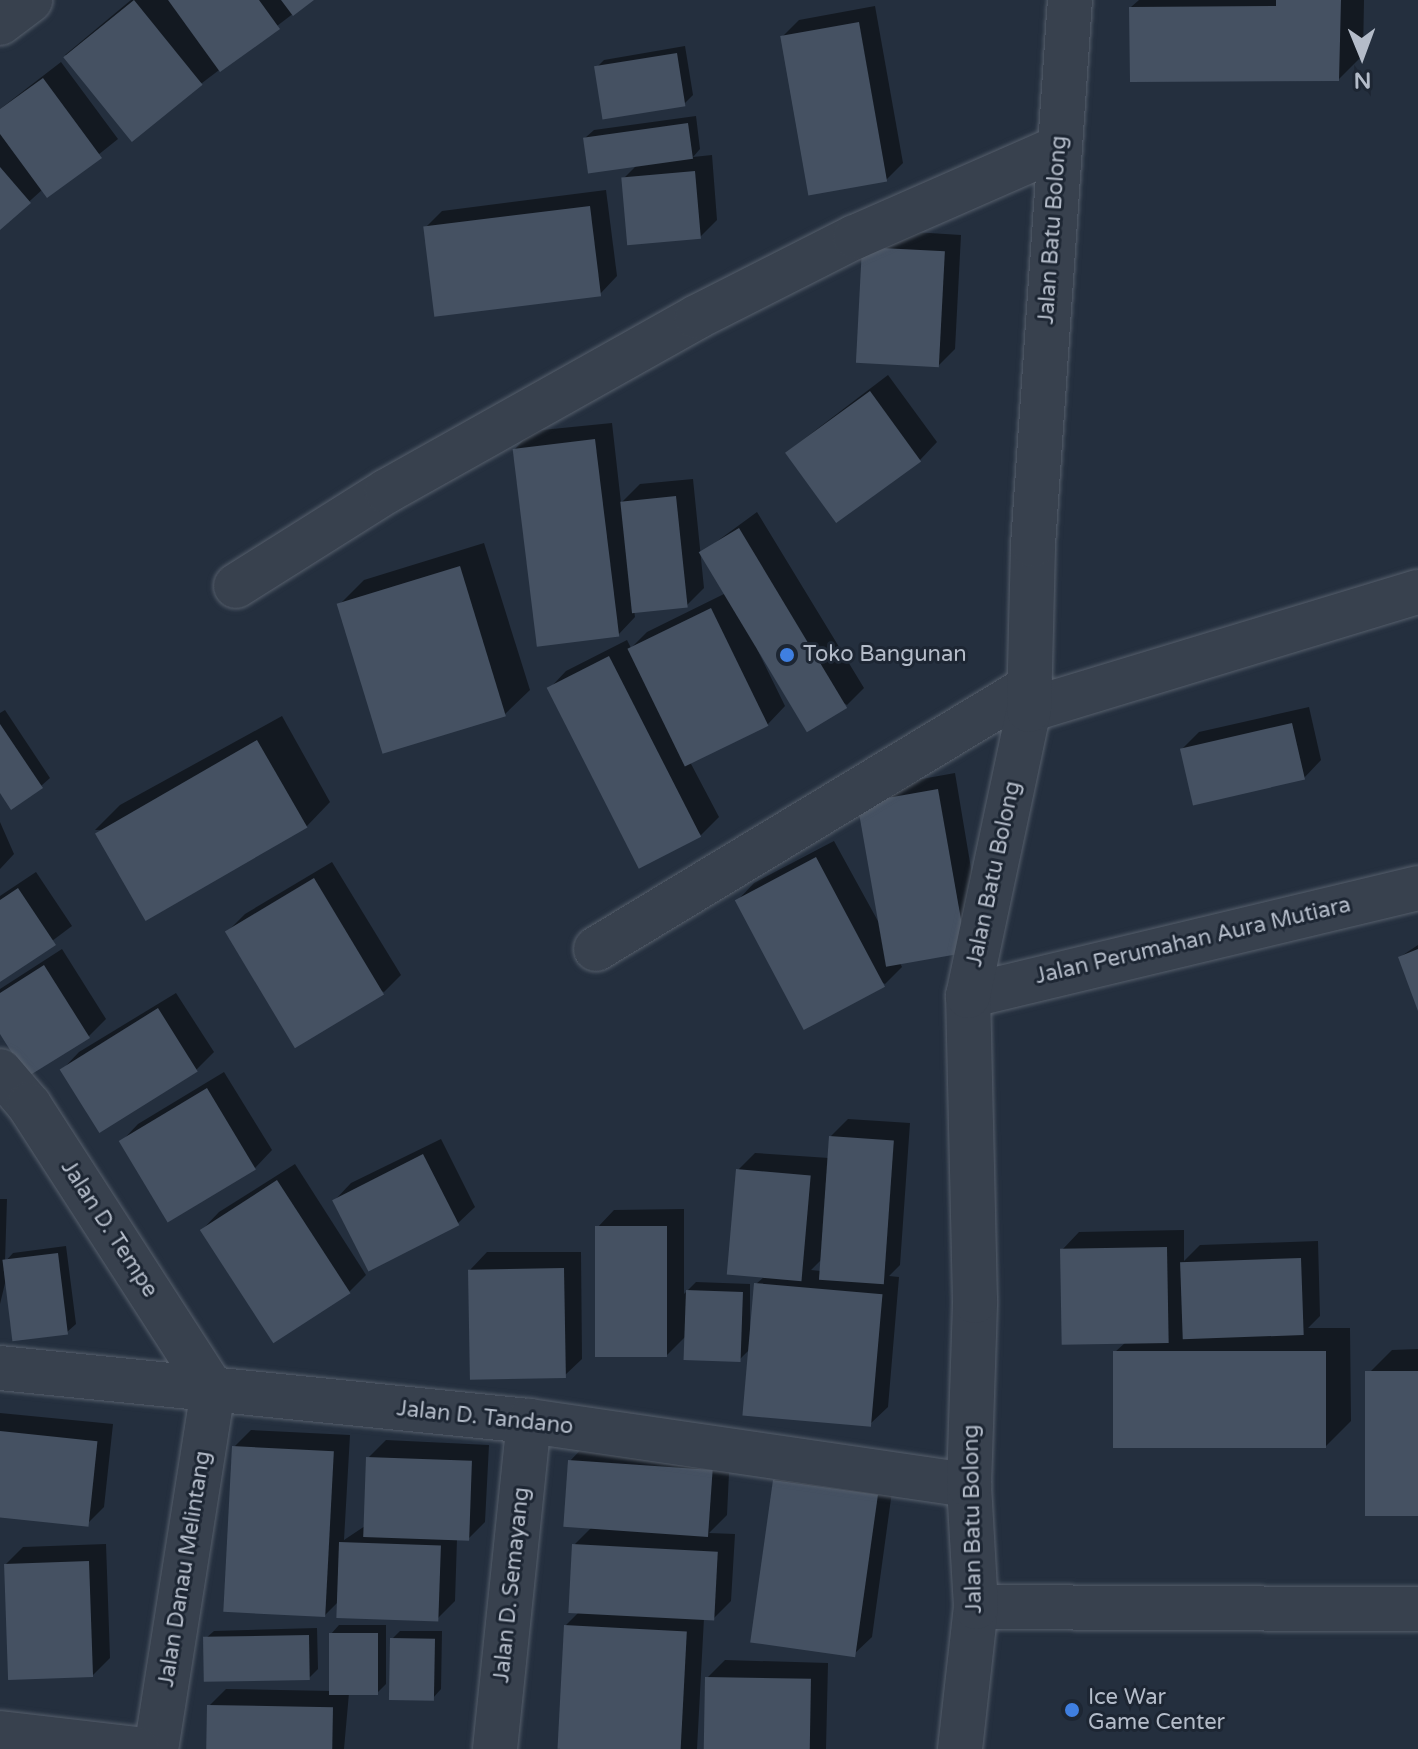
<!DOCTYPE html>
<style>
body{margin:0}
#map{position:relative;width:1418px;height:1749px;overflow:hidden;background:#242f3e;font-family:"Varela Round",sans-serif}
div>[style]{position:absolute}
.shadow>*{inset:0;background:#0007}
.building>*{inset:0;background:#455162;transform-origin:0 0}
.roads{filter:drop-shadow(0 0 2px #565f6c) drop-shadow(0 0 2px #565f6c)}
.minor>*{height:44px;margin:-22px;padding:0 22px;transform-origin:22px;border-radius:22px;background:#38414e}
.tertiary>*{height:44px;margin:-22px;padding:0 22px;transform-origin:22px;border-radius:22px;background:#38414e}
.dots>*{width:22px;height:22px;translate:-50% -50%;box-sizing:border-box;border:4px solid #1d2633;border-radius:50%}
span{translate:-50% -50%;white-space:nowrap;text-align:center;line-height:1.15;-webkit-text-stroke:6px #1d2633;paint-order:stroke}
.street-label{font-size:22px;color:#b4bcc9}
.poi-label{font-size:22px;color:#b4bcc9}
.left{translate:0 -50%;text-align:left}
.north{position:absolute;left:1322px;top:16px;width:80px;height:80px;-webkit-text-stroke:6px #1d2633;paint-order:stroke;rotate:179deg;font-size:22px;font-weight:700;line-height:32px;text-align:center;color:#b4bcc9}
.north::after{content:'';display:block;margin:auto;width:28px;height:36px;background:#b4bcc9;clip-path:polygon(50% 0,100% 100%,50% 72%,0 100%)}
</style>
<div id="map">
<div class="shadow">
<div style="clip-path:polygon(131px 0,311px 0,202px 83px,65px 55px)"></div>
<div style="clip-path:polygon(1139px 0,1364px 0,1363px 55px,1339px 79px,1131px 7px)"></div>
<div style="clip-path:polygon(875px 6px,903px 163px,886px 180px,782px 37px,799px 20px)"></div>
<div style="clip-path:polygon(685px 46px,693px 95px,684px 104px,596px 68px,604px 60px)"></div>
<div style="clip-path:polygon(61px 62px,118px 139px,48px 195px,43px 189px,0 228px,0 109px)"></div>
<div style="clip-path:polygon(696px 116px,700px 149px,693px 157px,712px 155px,717px 220px,700px 237px,623px 179px,637px 165px,585px 138px,594px 130px)"></div>
<div style="clip-path:polygon(606px 190px,617px 276px,600px 294px,425px 228px,442px 211px)"></div>
<div style="clip-path:polygon(882px 230px,961px 235px,955px 349px,938px 366px,858px 361px)"></div>
<div style="clip-path:polygon(888px 375px,937px 442px,920px 460px,787px 452px)"></div>
<div style="clip-path:polygon(612px 423px,621px 503px,640px 484px,693px 479px,704px 588px,687px 605px,634px 610px,635px 617px,618px 635px,515px 449px,532px 431px)"></div>
<div style="clip-path:polygon(757px 512px,864px 688px,847px 705px,757px 649px,785px 706px,768px 724px,690px 762px,719px 817px,701px 835px,549px 689px,566px 671px,627px 640px,631px 648px,647px 632px,726px 593px,701px 553px)"></div>
<div style="clip-path:polygon(484px 543px,530px 690px,505px 714px,340px 604px,364px 580px)"></div>
<div style="clip-path:polygon(1309px 707px,1321px 760px,1304px 778px,1182px 749px,1199px 732px)"></div>
<div style="clip-path:polygon(5px 710px,50px 778px,41px 786px,0 790px,0 713px)"></div>
<div style="clip-path:polygon(282px 716px,330px 802px,306px 827px,95px 830px,120px 805px)"></div>
<div style="clip-path:polygon(955px 773px,982px 934px,900px 963px,902px 967px,885px 984px,737px 901px,754px 883px,834px 841px,879px 923px,877px 787px)"></div>
<div style="clip-path:polygon(0 822px,14px 854px,0 869px)"></div>
<div style="clip-path:polygon(332px 862px,401px 975px,384px 992px,228px 931px,245px 914px)"></div>
<div style="clip-path:polygon(36px 872px,72px 926px,0 980px,0 896px)"></div>
<div style="clip-path:polygon(1418px 945px,1418px 1006px,1400px 957px)"></div>
<div style="clip-path:polygon(62px 949px,106px 1019px,89px 1036px,0 1031px,0 989px)"></div>
<div style="clip-path:polygon(176px 993px,214px 1052px,196px 1070px,62px 1070px,79px 1052px)"></div>
<div style="clip-path:polygon(224px 1072px,272px 1150px,255px 1168px,121px 1142px,138px 1124px)"></div>
<div style="clip-path:polygon(evenodd,848px 1119px,910px 1123px,900px 1265px,889px 1276px,899px 1277px,888px 1407px,870px 1424px,756px 1284px,765px 1276px,738px 1170px,755px 1153px,829px 1158px,831px 1136px,848px 1119px,822px 1259px,821px 1271px,811px 1270px,822px 1259px)"></div>
<div style="clip-path:polygon(441px 1139px,475px 1207px,457px 1224px,334px 1201px,351px 1183px)"></div>
<div style="clip-path:polygon(295px 1164px,366px 1275px,349px 1292px,273px 1341px,202px 1230px,219px 1212px)"></div>
<div style="clip-path:polygon(0 1199px,7px 1199px,5px 1262px,13px 1253px,66px 1246px,76px 1324px,67px 1332px,7px 1275px,0 1304px)"></div>
<div style="clip-path:polygon(684px 1209px,684px 1294px,696px 1282px,750px 1284px,750px 1349px,739px 1360px,686px 1336px,667px 1355px,597px 1228px,614px 1210px)"></div>
<div style="clip-path:polygon(1184px 1230px,1184px 1261px,1200px 1245px,1318px 1241px,1320px 1316px,1308px 1328px,1350px 1328px,1351px 1421px,1326px 1446px,1115px 1352px,1126px 1342px,1062px 1250px,1079px 1232px)"></div>
<div style="clip-path:polygon(487px 1252px,581px 1252px,582px 1359px,564px 1376px,470px 1270px)"></div>
<div style="clip-path:polygon(1418px 1349px,1418px 1514px,1367px 1375px,1392px 1350px)"></div>
<div style="clip-path:polygon(0 1413px,113px 1424px,104px 1507px,87px 1524px,0 1515px)"></div>
<div style="clip-path:polygon(251px 1430px,350px 1435px,344px 1540px,365px 1526px,368px 1458px,386px 1440px,489px 1445px,485px 1522px,468px 1539px,457px 1539px,455px 1601px,438px 1618px,338px 1602px,323px 1617px,234px 1447px)"></div>
<div style="clip-path:polygon(587px 1443px,730px 1452px,727px 1515px,709px 1533px,735px 1534px,731px 1601px,713px 1619px,704px 1618px,697px 1749px,559px 1749px,566px 1625px,580px 1611px,574px 1545px,593px 1526px,570px 1461px)"></div>
<div style="clip-path:polygon(792px 1463px,894px 1477px,872px 1637px,854px 1654px,774px 1481px)"></div>
<div style="clip-path:polygon(106px 1544px,110px 1658px,93px 1675px,6px 1564px,23px 1547px)"></div>
<div style="clip-path:polygon(339px 1625px,386px 1625px,386px 1684px,377px 1693px,349px 1693px,344px 1749px,208px 1749px,209px 1706px,226px 1689px,332px 1691px,331px 1634px)"></div>
<div style="clip-path:polygon(317px 1628px,318px 1669px,309px 1678px,205px 1639px,214px 1631px)"></div>
<div style="clip-path:polygon(400px 1631px,442px 1631px,441px 1689px,433px 1698px,392px 1639px)"></div>
<div style="clip-path:polygon(725px 1660px,828px 1663px,826px 1749px,705px 1749px,707px 1678px)"></div>
</div>
<div class="building">
<div style="left:134px;top:0;width:109px;height:91px;rotate:51deg"></div>
<div style="clip-path:polygon(168px 0,259px 0,280px 29px,220px 72px)"></div>
<div style="clip-path:polygon(281px 0,314px 0,293px 16px)"></div>
<div style="clip-path:polygon(1276px 0,1341px 0,1339px 81px,1130px 82px,1129px 7px,1276px 6px)"></div>
<div style="left:859px;top:22px;width:162px;height:80px;rotate:80deg"></div>
<div style="left:677px;top:53px;width:54px;height:84px;rotate:81deg"></div>
<div style="clip-path:polygon(43px 78px,102px 158px,47px 198px,0 134px,0 109px)"></div>
<div style="left:688px;top:123px;width:36px;height:106px;rotate:82deg"></div>
<div style="clip-path:polygon(0 167px,31px 203px,0 230px)"></div>
<div style="left:695px;top:171px;width:68px;height:74px;rotate:85deg"></div>
<div style="left:590px;top:206px;width:91px;height:168px;rotate:83deg"></div>
<div style="left:862px;top:247px;width:83px;height:116px;rotate:3deg"></div>
<div style="left:870px;top:391px;width:87px;height:105px;rotate:54deg"></div>
<div style="left:595px;top:439px;width:199px;height:83px;rotate:83deg"></div>
<div style="left:676px;top:496px;width:112px;height:56px;rotate:84deg"></div>
<div style="left:739px;top:528px;width:210px;height:47px;rotate:59deg"></div>
<div style="left:460px;top:566px;width:157px;height:129px;rotate:73deg"></div>
<div style="left:711px;top:608px;width:131px;height:93px;rotate:64deg"></div>
<div style="left:609px;top:656px;width:203px;height:70px;rotate:63deg"></div>
<div style="left:1292px;top:723px;width:58px;height:115px;rotate:77deg"></div>
<div style="clip-path:polygon(0 724px,43px 788px,11px 810px,0 793px)"></div>
<div style="left:257px;top:740px;width:101px;height:187px;rotate:60deg"></div>
<div style="left:938px;top:789px;width:166px;height:82px;rotate:80deg"></div>
<div style="left:816px;top:857px;width:147px;height:92px;rotate:62deg"></div>
<div style="left:314px;top:878px;width:136px;height:104px;rotate:59deg"></div>
<div style="clip-path:polygon(18px 888px,56px 945px,0 982px,0 900px)"></div>
<div style="clip-path:polygon(1418px 949px,1418px 1011px,1398px 957px)"></div>
<div style="clip-path:polygon(44px 965px,90px 1038px,27px 1077px,0 1034px,0 993px)"></div>
<div style="left:158px;top:1008px;width:75px;height:116px;rotate:58deg"></div>
<div style="left:207px;top:1088px;width:95px;height:103px;rotate:59deg"></div>
<div style="left:829px;top:1136px;width:65px;height:144px;rotate:4deg"></div>
<div style="left:423px;top:1154px;width:80px;height:102px;rotate:63deg"></div>
<div style="left:736px;top:1169px;width:75px;height:106px;rotate:5deg"></div>
<div style="left:277px;top:1180px;width:135px;height:92px;rotate:57deg"></div>
<div style="left:667px;top:1226px;width:131px;height:72px;rotate:90deg"></div>
<div style="left:1167px;top:1247px;width:96px;height:107px;rotate:89deg"></div>
<div style="left:58px;top:1253px;width:82px;height:56px;rotate:83deg"></div>
<div style="left:1301px;top:1258px;width:77px;height:121px;rotate:88deg"></div>
<div style="left:564px;top:1268px;width:110px;height:96px;rotate:89deg"></div>
<div style="left:754px;top:1283px;width:129px;height:133px;rotate:5deg"></div>
<div style="left:686px;top:1290px;width:57px;height:70px;rotate:2deg"></div>
<div style="left:1113px;top:1351px;width:213px;height:97px"></div>
<div style="left:1418px;top:1371px;width:145px;height:53px;rotate:90deg"></div>
<div style="left:0;top:1431px;width:98px;height:86px;rotate:6deg"></div>
<div style="left:232px;top:1446px;width:102px;height:166px;rotate:3deg"></div>
<div style="left:366px;top:1457px;width:106px;height:80px;rotate:2deg"></div>
<div style="left:568px;top:1460px;width:145px;height:67px;rotate:4deg"></div>
<div style="left:773px;top:1480px;width:106px;height:164px;rotate:8deg"></div>
<div style="left:339px;top:1542px;width:102px;height:76px;rotate:2deg"></div>
<div style="left:572px;top:1544px;width:146px;height:69px;rotate:3deg"></div>
<div style="left:89px;top:1561px;width:116px;height:85px;rotate:88deg"></div>
<div style="left:564px;top:1625px;width:123px;height:124px;rotate:3deg"></div>
<div style="left:329px;top:1633px;width:49px;height:62px"></div>
<div style="left:309px;top:1635px;width:45px;height:106px;rotate:89deg"></div>
<div style="left:390px;top:1638px;width:45px;height:62px;rotate:1deg"></div>
<div style="left:705px;top:1677px;width:106px;height:72px;rotate:1deg"></div>
<div style="left:207px;top:1705px;width:126px;height:44px;rotate:1deg"></div>
</div>
<div class="roads">
<div class="minor">
<div style="left:0;top:23px;width:38px;rotate:-37deg"></div>
<div style="left:236px;top:586px;width:178px;rotate:-32.2deg"></div>
<div style="left:387px;top:491px;width:355px;rotate:-29.3deg"></div>
<div style="left:697px;top:317px;width:177px;rotate:-26.9deg"></div>
<div style="left:855px;top:237px;width:222px;rotate:-23.7deg"></div>
<div style="left:1029px;top:710px;width:407px;rotate:-16.9deg"></div>
<div style="left:596px;top:949px;width:508px;rotate:-31.16deg"></div>
<div style="left:968px;top:996px;width:463px;rotate:-13.5deg"></div>
<div style="left:0;top:1071px;width:45px;rotate:49.5deg"></div>
<div style="left:29px;top:1105px;width:339px;rotate:57.2deg"></div>
<div style="left:213px;top:1390px;width:363px;rotate:99deg"></div>
<div style="left:0;top:1368px;width:532px;rotate:5.72deg"></div>
<div style="left:529px;top:1421px;width:445px;rotate:8.3deg"></div>
<div style="left:976px;top:1607px;width:442px;rotate:0.3deg"></div>
<div style="left:0;top:1733px;width:138px;rotate:6.7deg"></div>
<div style="left:495px;top:1749px;width:330px;rotate:-84.1deg"></div>
</div>
<div class="tertiary">
<div style="left:960px;top:1749px;width:143px;rotate:-83.6deg"></div>
<div style="left:976px;top:1607px;width:122px;rotate:-93.3deg"></div>
<div style="left:969px;top:1485px;width:184px;rotate:-88.1deg"></div>
<div style="left:975px;top:1301px;width:305px;rotate:-91.3deg"></div>
<div style="left:968px;top:996px;width:292px;rotate:-78deg"></div>
<div style="left:1029px;top:710px;width:165px;rotate:-88.6deg"></div>
<div style="left:1033px;top:545px;width:546px;rotate:-86.12deg"></div>
</div>
</div>
<div class="dots">
<div style="left:787px;top:655px;background:#3f7fe0"></div>
<div style="left:1072px;top:1710px;background:#3f7fe0"></div>
</div>
<div class="street-label">
<span style="left:1053px;top:230px;rotate:-86deg">Jalan Batu Bolong</span>
<span style="left:994px;top:874px;rotate:-78deg">Jalan Batu Bolong</span>
<span style="left:1193px;top:941px;rotate:-13deg">Jalan Perumahan Aura Mutiara</span>
<span style="left:109px;top:1229px;rotate:57deg">Jalan D. Tempe</span>
<span style="left:485px;top:1418px;rotate:6deg">Jalan D. Tandano</span>
<span style="left:973px;top:1519px;rotate:-91deg">Jalan Batu Bolong</span>
<span style="left:185px;top:1569px;rotate:-81deg">Jalan Danau Melintang</span>
<span style="left:512px;top:1585px;rotate:-84deg">Jalan D. Semayang</span>
</div>
<div class="poi-label">
<span class="left" style="left:803px;top:655px">Toko Bangunan</span>
<span class="left" style="left:1088px;top:1710px">Ice War<br>Game Center</span>
</div>
<div class="north">N</div>
</div>
